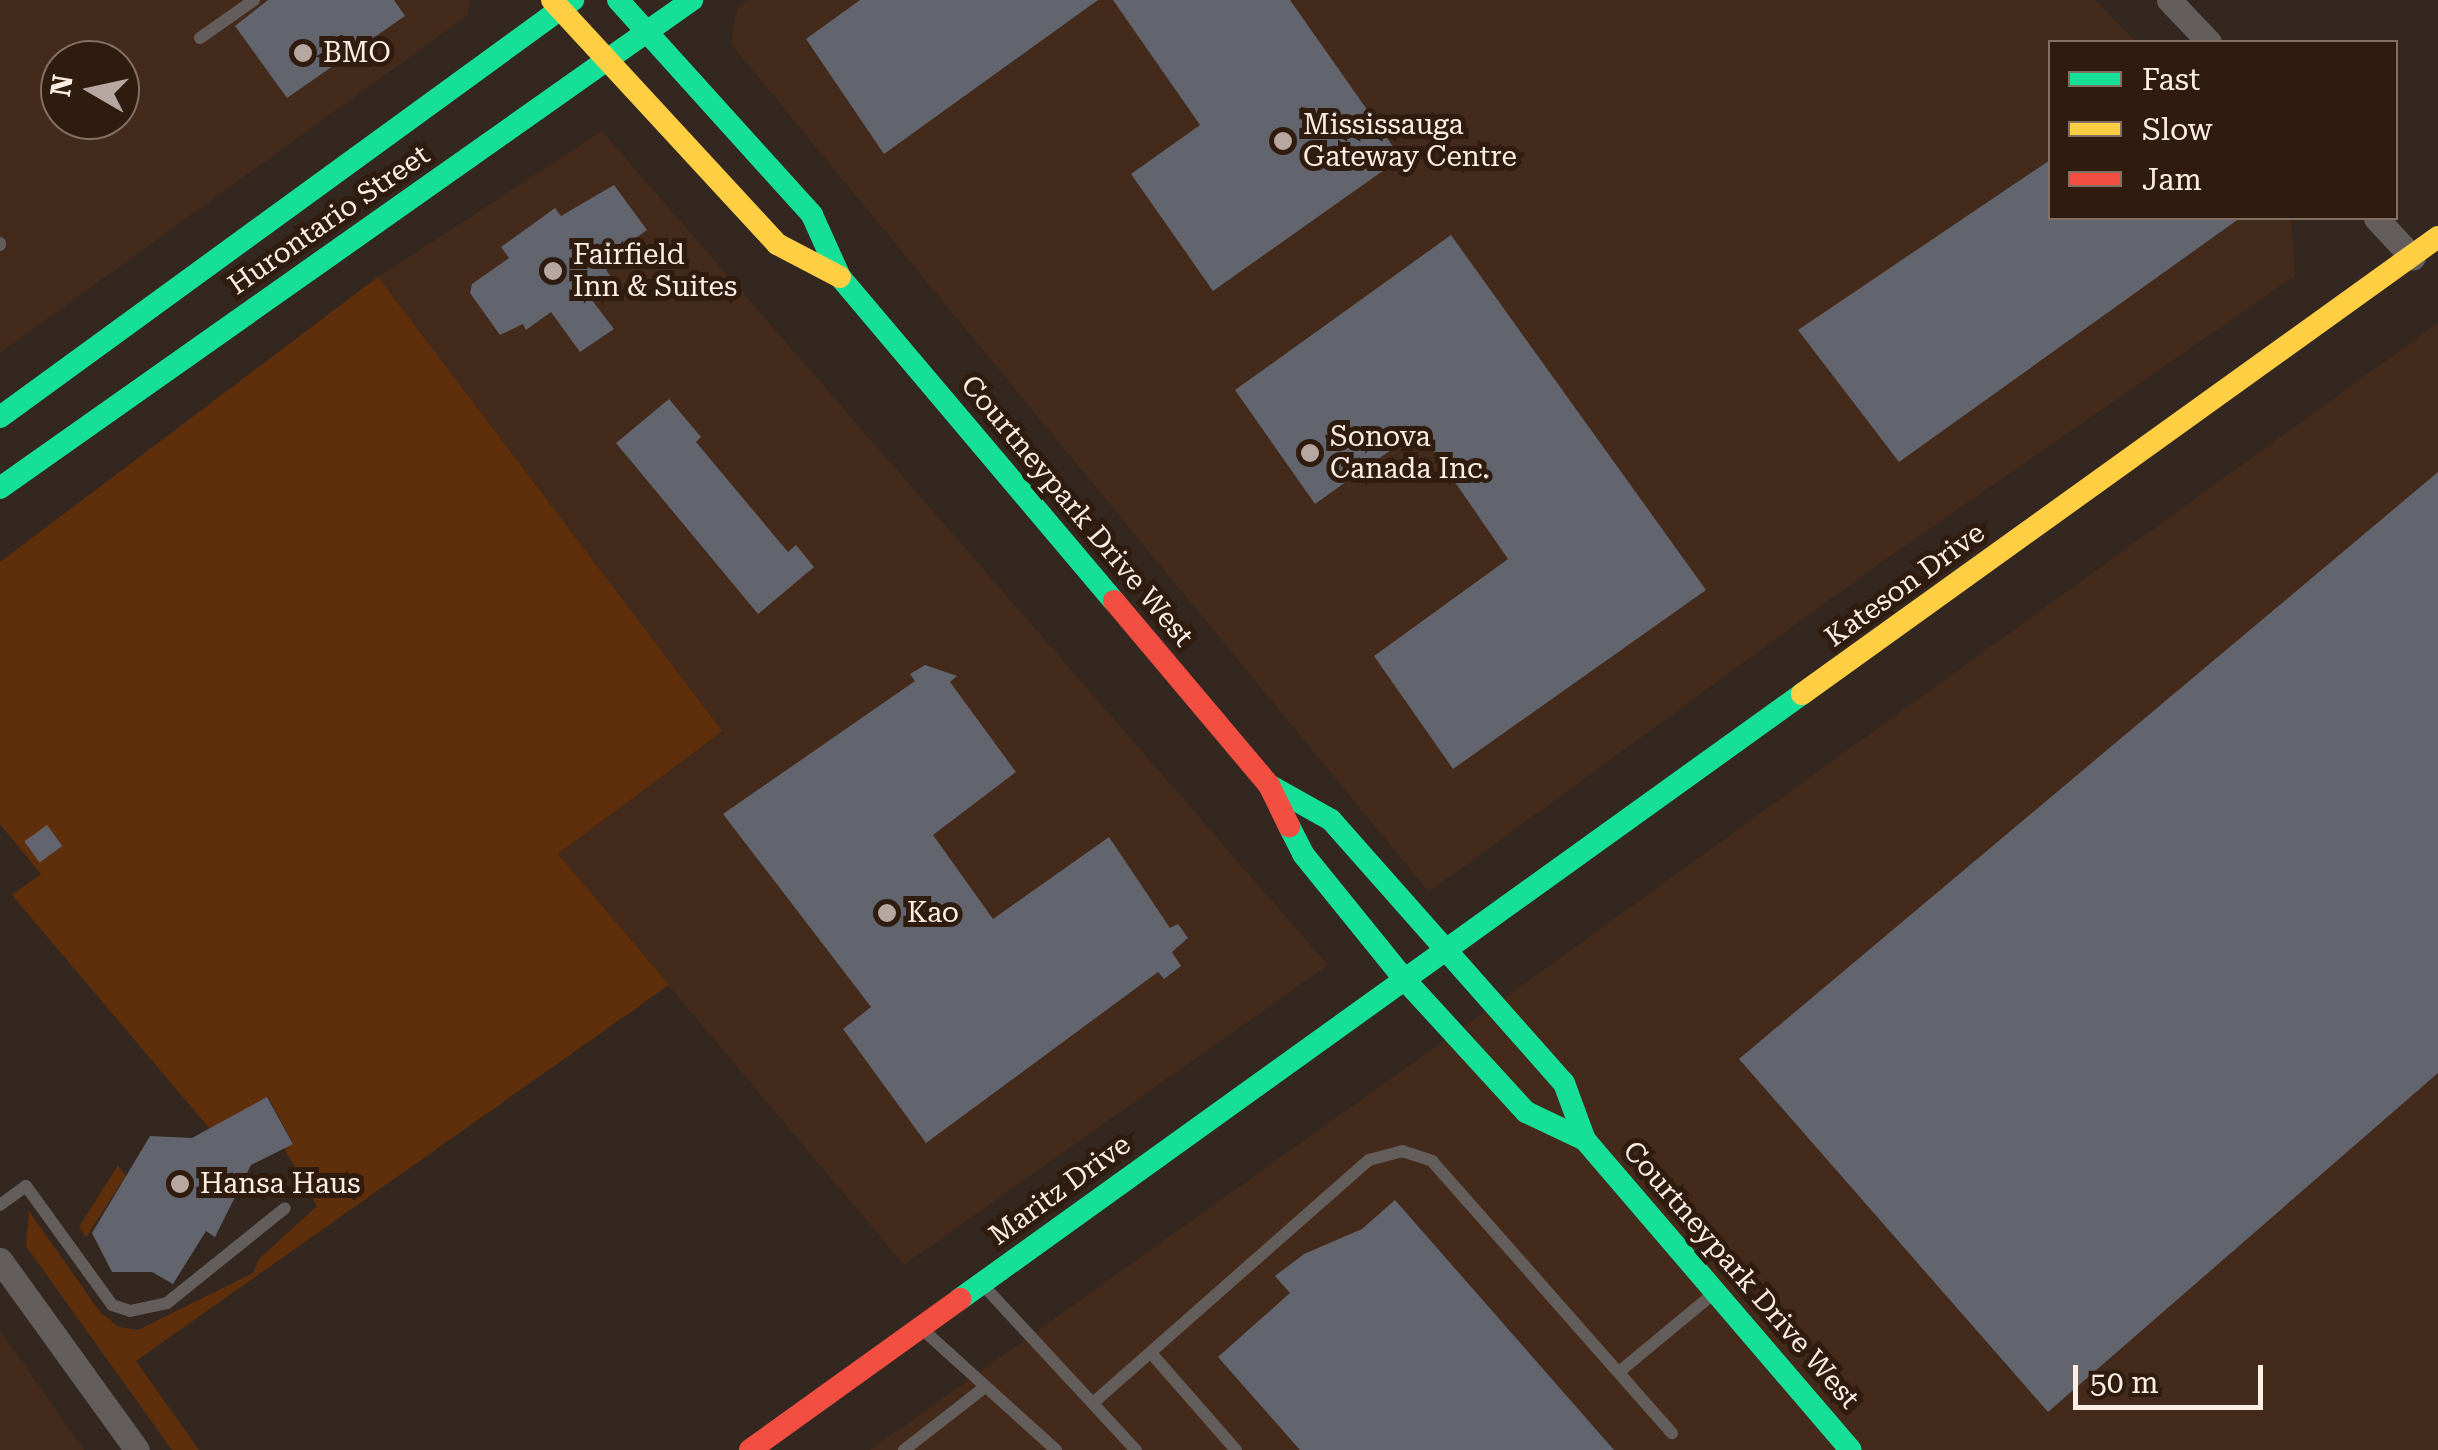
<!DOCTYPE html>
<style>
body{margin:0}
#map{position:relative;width:2438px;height:1450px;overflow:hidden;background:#332720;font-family:"Roboto Serif",serif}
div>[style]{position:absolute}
.built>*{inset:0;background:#432a1b}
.green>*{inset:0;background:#5f2f0c}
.building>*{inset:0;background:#62646e;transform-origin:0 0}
.lane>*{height:12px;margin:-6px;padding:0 6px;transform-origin:6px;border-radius:6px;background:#635e5c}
.street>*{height:25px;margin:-12.5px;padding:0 12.5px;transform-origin:12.5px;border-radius:12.5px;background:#635e5c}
.fast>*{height:22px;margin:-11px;padding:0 11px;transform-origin:11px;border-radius:11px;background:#16e098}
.slow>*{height:22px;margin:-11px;padding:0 11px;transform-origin:11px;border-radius:11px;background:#ffcf43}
.jam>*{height:22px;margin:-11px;padding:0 11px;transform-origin:11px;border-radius:11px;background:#f24e42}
.dots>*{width:28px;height:28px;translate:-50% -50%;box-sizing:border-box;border:5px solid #301b0f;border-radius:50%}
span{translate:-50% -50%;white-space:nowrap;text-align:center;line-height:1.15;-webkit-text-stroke:10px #301b0f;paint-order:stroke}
.poi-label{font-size:28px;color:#fdeee6}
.left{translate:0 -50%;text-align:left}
.street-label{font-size:28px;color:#fdeee6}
.legend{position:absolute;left:2048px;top:40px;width:350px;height:180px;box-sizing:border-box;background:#301b0f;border:2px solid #826f65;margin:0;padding:12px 18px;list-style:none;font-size:30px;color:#fdeee6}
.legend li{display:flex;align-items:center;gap:20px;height:50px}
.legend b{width:50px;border:2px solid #826f65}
.north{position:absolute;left:40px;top:40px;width:100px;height:100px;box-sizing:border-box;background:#301b0f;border:2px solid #826f65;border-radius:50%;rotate:279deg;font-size:28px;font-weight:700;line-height:40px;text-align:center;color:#fdeee6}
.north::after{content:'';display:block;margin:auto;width:35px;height:45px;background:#b6a8a1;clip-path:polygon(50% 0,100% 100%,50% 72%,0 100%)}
.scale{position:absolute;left:2073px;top:1365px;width:190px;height:45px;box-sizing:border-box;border:5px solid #fdeee6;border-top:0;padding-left:12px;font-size:30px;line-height:35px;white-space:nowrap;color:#fdeee6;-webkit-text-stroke:8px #301b0f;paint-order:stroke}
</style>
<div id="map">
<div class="built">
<div style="clip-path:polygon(evenodd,0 0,470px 0,468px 15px,0 353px,0 0,60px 60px,120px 60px,120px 120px,60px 120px,60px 60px)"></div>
<div style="clip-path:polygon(748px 0,2095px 0,2136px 42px,2050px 42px,2050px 218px,2291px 218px,2295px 276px,1876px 566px,1429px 892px,731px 44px,737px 8px)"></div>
<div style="clip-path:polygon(602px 131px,1328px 965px,904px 1265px,558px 854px,721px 731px,378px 277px)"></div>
<div style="clip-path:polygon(2438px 323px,2438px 1450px,870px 1450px,1549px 966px)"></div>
<div style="clip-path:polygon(0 1330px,84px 1450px,0 1450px)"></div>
</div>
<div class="green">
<div style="clip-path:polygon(378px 277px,722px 731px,558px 854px,669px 985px,136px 1361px,199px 1450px,172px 1450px,26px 1246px,29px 1211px,100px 1312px,119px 1327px,138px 1330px,253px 1273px,259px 1259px,317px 1206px,284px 1148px,293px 1143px,268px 1097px,210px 1129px,12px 895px,41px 874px,0 824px,0 562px)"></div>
<div style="clip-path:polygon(118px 1165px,126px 1176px,86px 1237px,79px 1227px)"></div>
</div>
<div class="building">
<div style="clip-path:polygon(268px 0,394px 0,405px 16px,287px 98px,235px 26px)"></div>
<div style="clip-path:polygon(860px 0,1098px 0,884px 154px,806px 39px)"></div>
<div style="clip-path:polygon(1113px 0,1290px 0,1401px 158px,1213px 291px,1131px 174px,1200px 125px)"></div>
<div style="clip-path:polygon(2050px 160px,2050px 218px,2240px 218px,1899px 462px,1798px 330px)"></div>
<div style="clip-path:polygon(614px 185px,647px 230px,618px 251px,623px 257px,606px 270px,611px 277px,588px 295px,614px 329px,580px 352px,551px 312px,526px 330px,523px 324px,500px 335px,470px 293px,472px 284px,509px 258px,501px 247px,555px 208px,561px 216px)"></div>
<div style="clip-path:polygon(1451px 235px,1706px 590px,1453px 769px,1374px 656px,1508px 559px,1419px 430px,1315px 504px,1235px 390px)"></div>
<div style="clip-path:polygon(669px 399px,701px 437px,696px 442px,788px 552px,796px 545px,814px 567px,758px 614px,616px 443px)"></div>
<div style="clip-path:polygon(2438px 472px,2438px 1073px,2048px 1412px,1739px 1059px)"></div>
<div style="clip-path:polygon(925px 665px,957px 676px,950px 682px,1016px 772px,933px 835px,993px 919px,1109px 837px,1170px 928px,1178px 924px,1188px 938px,1172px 952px,1181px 966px,1164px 979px,1158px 972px,926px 1143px,843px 1029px,871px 1007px,723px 814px,915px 681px,910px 674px)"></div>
<div style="left:47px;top:825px;width:26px;height:28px;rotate:54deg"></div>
<div style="clip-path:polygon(267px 1097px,293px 1144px,251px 1165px,215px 1237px,206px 1231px,173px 1284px,152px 1272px,112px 1272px,92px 1233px,150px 1136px,192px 1138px)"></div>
<div style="clip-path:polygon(1395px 1200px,1614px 1450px,1300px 1450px,1218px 1357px,1290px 1293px,1275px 1276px,1304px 1254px,1362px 1229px)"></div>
</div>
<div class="lane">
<div style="left:200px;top:38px;width:66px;rotate:-35.1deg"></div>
<div style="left:0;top:243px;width:2px;rotate:90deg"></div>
<div style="left:0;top:1205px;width:32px;rotate:-36deg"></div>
<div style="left:26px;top:1186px;width:147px;rotate:54.1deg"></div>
<div style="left:112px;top:1305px;width:19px;rotate:18deg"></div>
<div style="left:130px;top:1311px;width:38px;rotate:-12deg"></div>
<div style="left:167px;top:1303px;width:151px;rotate:-38.8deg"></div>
<div style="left:983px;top:1285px;width:225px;rotate:47.2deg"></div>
<div style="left:921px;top:1328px;width:182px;rotate:42.1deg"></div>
<div style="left:1151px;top:1353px;width:129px;rotate:48.8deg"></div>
<div style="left:1619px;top:1372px;width:122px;rotate:-39.7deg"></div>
<div style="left:1093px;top:1403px;width:368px;rotate:-41.4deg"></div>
<div style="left:1369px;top:1160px;width:34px;rotate:-15deg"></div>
<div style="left:1402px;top:1151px;width:32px;rotate:18deg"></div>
<div style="left:1432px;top:1161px;width:363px;rotate:48.6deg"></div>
<div style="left:904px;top:1450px;width:103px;rotate:-37.9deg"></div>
</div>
<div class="street">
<div style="left:2169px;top:0;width:58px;rotate:46.4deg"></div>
<div style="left:2376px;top:218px;width:54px;rotate:47.2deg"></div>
<div style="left:0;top:1260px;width:234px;rotate:54.2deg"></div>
</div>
<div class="fast">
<div style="left:618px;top:0;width:290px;rotate:47.9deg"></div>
<div style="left:812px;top:215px;width:68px;rotate:65.7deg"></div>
<div style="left:840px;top:277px;width:424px;rotate:49.8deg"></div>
<div style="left:0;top:417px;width:709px;rotate:-36.05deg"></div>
<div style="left:0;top:488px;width:847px;rotate:-35.19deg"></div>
<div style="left:1269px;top:785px;width:71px;rotate:29.4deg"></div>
<div style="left:1331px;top:820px;width:351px;rotate:48.5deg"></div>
<div style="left:1564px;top:1083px;width:61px;rotate:69.8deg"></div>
<div style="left:1585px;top:1140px;width:408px;rotate:49.4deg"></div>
<div style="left:1289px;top:826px;width:31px;rotate:63deg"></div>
<div style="left:1303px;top:854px;width:162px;rotate:51deg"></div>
<div style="left:1405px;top:980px;width:179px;rotate:47.5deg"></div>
<div style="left:1526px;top:1112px;width:65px;rotate:25.4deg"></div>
<div style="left:960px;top:1299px;width:1037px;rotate:-35.7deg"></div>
</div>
<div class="slow">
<div style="left:552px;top:0;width:332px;rotate:47.3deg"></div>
<div style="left:777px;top:244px;width:71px;rotate:27.6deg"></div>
<div style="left:1802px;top:694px;width:783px;rotate:-35.7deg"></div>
</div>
<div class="jam">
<div style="left:1114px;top:601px;width:241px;rotate:49.9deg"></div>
<div style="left:1269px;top:785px;width:46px;rotate:64deg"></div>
<div style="left:750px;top:1450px;width:259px;rotate:-35.7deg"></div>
</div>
<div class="dots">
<div style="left:303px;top:53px;background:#b6a8a1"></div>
<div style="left:1283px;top:141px;background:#b6a8a1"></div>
<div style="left:553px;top:271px;background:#b6a8a1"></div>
<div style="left:1310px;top:453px;background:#b6a8a1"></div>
<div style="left:887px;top:913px;background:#b6a8a1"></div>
<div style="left:180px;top:1184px;background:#b6a8a1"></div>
</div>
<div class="poi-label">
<span class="left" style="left:323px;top:53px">BMO</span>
<span class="left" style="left:1303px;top:141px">Mississauga<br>Gateway Centre</span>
<span class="left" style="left:573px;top:271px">Fairfield<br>Inn &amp; Suites</span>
<span class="left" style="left:1330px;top:453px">Sonova<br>Canada Inc.</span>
<span class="left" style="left:907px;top:913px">Kao</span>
<span class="left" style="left:200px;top:1184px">Hansa Haus</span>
</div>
<div class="street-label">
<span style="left:329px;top:220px;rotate:-35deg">Hurontario Street</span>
<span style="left:1077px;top:511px;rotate:50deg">Courtneypark Drive West</span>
<span style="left:1905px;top:585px;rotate:-36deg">Kateson Drive</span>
<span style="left:1060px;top:1190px;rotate:-36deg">Maritz Drive</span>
<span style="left:1741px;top:1275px;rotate:49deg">Courtneypark Drive West</span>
</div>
<ul class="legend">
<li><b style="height:12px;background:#16e098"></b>Fast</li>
<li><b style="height:12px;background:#ffcf43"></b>Slow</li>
<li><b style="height:12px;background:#f24e42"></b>Jam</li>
</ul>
<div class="north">N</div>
<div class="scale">50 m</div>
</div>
